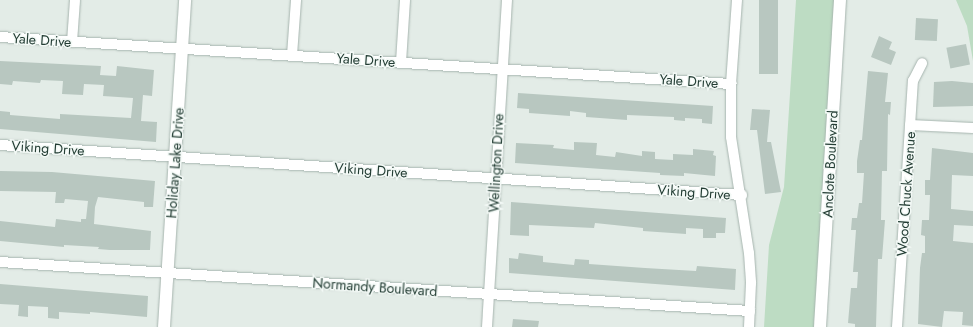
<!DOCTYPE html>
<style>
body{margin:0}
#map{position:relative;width:973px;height:327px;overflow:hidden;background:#e3ece7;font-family:Jost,sans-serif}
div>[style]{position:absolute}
.green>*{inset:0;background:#bddcc3}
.building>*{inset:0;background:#b8c7c0;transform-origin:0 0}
.roads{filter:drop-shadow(0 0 1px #a6b4ae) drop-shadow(0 0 1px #a6b4ae)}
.street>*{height:10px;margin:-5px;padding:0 5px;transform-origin:5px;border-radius:5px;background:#fff}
.secondary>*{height:12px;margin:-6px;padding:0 6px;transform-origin:6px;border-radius:6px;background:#fff}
span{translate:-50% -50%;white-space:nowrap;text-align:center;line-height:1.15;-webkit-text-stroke:3px #f3f9f6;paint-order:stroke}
.street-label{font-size:14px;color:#233d34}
</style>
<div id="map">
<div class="green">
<div style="clip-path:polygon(796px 0,835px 0,815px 327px,764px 327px,769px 245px,784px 187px)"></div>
<div style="clip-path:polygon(956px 0,973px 0,973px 61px,967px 26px)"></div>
</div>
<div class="building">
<div style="left:759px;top:0;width:19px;height:74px"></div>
<div style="left:916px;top:18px;width:22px;height:22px;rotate:3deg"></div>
<div style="clip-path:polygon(879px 36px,892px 42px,889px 49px,896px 52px,891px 65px,871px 57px)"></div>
<div style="left:966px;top:44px;width:21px;height:20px;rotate:79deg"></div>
<div style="clip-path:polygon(0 61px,101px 66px,100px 75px,116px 76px,117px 66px,154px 70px,152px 96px,143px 95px,141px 121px,157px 122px,156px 142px,0 129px,0 111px,10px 112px,10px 115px,60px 119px,60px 114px,131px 118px,133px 98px,103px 96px,104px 85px,84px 84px,83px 95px,62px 94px,63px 81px,41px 80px,40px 83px,13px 81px,12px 85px,0 84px)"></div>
<div style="clip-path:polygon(868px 71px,888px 73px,885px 102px,891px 102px,890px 115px,888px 114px,887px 171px,882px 171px,881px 220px,885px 220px,882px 259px,878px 259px,876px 327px,855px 327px,855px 324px,848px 323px,851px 288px,857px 288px,858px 272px,853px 272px,856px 230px,851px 230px,852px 218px,857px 218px,859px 203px,862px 203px,864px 173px,857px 173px,857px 161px,860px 140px,862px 140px)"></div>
<div style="clip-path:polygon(952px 81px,973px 83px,973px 106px,933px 107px,934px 82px)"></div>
<div style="clip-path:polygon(518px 93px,713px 106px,712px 124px,702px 123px,702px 119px,685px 118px,685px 121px,674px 120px,674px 117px,627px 115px,627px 120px,586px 117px,586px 113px,570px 111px,570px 116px,529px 113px,529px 109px,517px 108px)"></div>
<div style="clip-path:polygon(752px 109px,770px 110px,767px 142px,771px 142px,781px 192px,765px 194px,757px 130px,750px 130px)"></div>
<div style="clip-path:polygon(574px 142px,597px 143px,596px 155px,615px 157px,616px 152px,642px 156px,642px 151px,655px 152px,655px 159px,673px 160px,673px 154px,693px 155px,693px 149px,714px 151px,713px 155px,716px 156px,715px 176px,684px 173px,684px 176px,660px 175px,660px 173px,515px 163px,516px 143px,554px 145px,553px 148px,574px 150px)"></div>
<div style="clip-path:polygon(932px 148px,973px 153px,973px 176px,952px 175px,951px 209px,973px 211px,973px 226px,954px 225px,953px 241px,973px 243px,973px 326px,962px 325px,963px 312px,944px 311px,942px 327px,918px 324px,920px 268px,922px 253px,925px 253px,925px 236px,921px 235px,922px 220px,929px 220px,930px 195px,925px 195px,925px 180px,930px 180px)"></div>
<div style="clip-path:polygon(0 171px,52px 172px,155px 181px,153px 207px,144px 207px,144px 202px,98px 197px,95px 207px,94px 224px,151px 231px,150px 250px,110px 250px,98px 249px,99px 247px,64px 245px,64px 247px,0 241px,0 221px,55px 227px,56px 219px,81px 222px,81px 219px,86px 219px,88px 201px,65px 199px,64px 203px,55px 203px,56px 192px,0 191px)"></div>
<div style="clip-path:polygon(511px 202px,726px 218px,725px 233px,716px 233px,716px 238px,703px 238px,703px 229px,686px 228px,686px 234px,672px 233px,643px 231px,643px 228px,595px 223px,594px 228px,529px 225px,529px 236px,510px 235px)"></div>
<div style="clip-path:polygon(519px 253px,543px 256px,543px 262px,574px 265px,575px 259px,589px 260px,589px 264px,645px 268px,696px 271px,697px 266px,736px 269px,735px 290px,509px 273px,509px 258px,518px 259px)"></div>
<div style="clip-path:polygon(0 284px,148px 296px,147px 317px,90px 312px,90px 314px,59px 312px,59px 319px,48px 318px,48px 307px,28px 306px,28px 317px,18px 316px,19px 305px,0 304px)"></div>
<div style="clip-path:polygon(513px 319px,539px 321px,538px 327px,512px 327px)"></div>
</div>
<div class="roads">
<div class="street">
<div style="left:737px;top:0;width:84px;rotate:94.1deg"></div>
<div style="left:731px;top:84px;width:53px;rotate:90deg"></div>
<div style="left:731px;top:137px;width:117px;rotate:81.2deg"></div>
<div style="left:749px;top:253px;width:30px;rotate:86deg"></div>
<div style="left:751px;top:283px;width:44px;rotate:92.6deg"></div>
<div style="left:0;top:37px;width:733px;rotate:3.68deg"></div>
<div style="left:72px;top:42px;width:42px;rotate:-85.9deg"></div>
<div style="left:292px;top:55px;width:55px;rotate:-85.8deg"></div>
<div style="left:401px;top:62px;width:62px;rotate:-86.3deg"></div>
<div style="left:910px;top:125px;width:63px;rotate:2.7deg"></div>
<div style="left:0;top:145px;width:744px;rotate:3.86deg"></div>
<div style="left:0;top:262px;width:752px;rotate:3.74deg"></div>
<div style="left:487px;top:327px;width:328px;rotate:-86.5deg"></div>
<div style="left:897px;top:327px;width:247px;rotate:-86.3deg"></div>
<div style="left:913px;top:81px;width:20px;rotate:-63deg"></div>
</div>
<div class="secondary">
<div style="left:164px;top:327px;width:328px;rotate:-86.3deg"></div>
<div style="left:820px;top:327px;width:328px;rotate:-86.5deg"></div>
</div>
</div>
<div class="street-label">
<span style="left:42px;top:40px;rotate:4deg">Yale Drive</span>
<span style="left:366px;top:60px;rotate:4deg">Yale Drive</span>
<span style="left:689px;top:81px;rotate:4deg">Yale Drive</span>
<span style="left:48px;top:148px;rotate:4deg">Viking Drive</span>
<span style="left:175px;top:163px;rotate:-86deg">Holiday Lake Drive</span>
<span style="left:496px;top:163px;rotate:-87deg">Wellington Drive</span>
<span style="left:830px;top:164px;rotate:-87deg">Anclote Boulevard</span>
<span style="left:371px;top:170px;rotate:4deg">Viking Drive</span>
<span style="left:694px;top:192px;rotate:4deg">Viking Drive</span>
<span style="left:906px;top:194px;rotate:-86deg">Wood Chuck Avenue</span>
<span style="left:375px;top:287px;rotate:4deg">Normandy Boulevard</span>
</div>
</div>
